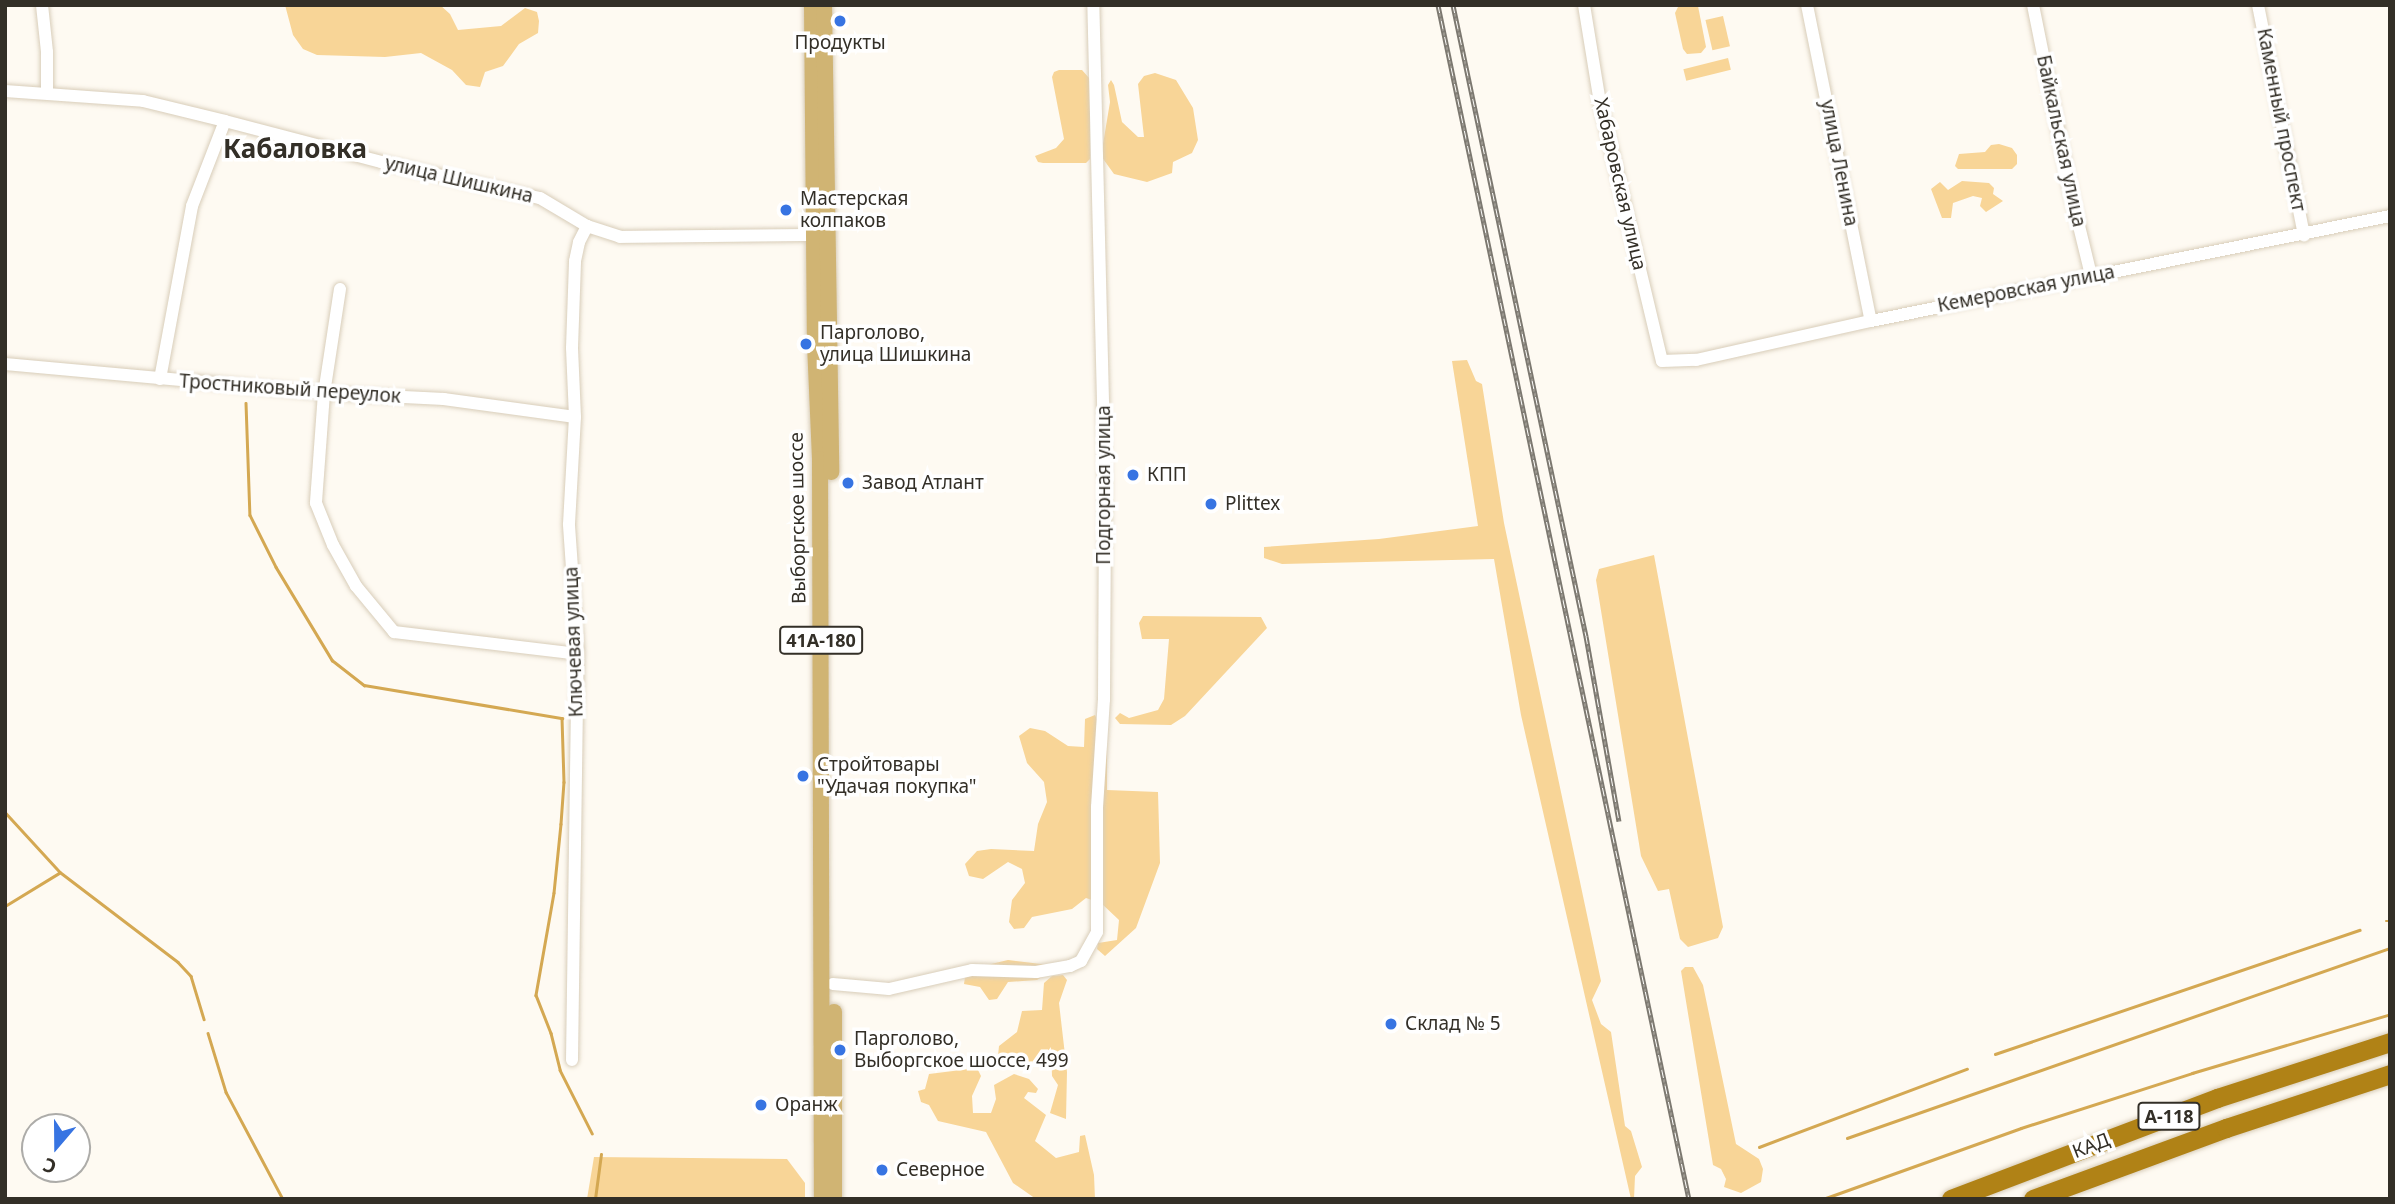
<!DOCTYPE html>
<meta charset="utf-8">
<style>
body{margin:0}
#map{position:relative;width:2395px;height:1204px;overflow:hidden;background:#fefaf2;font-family:"Noto Sans",sans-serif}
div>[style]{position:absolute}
.green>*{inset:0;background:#f8d597;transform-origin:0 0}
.stream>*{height:2.5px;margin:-1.25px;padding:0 1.25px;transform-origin:1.25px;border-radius:1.25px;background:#d4a852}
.roads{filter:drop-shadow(0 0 2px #d8cdb9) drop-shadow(0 0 2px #d8cdb9)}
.minor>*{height:12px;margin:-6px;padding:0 6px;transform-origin:6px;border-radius:6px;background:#fff}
.major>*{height:16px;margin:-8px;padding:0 8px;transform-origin:8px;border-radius:8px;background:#d0b473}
.highway>*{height:19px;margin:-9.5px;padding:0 9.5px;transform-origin:9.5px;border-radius:9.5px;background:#b08216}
.rail>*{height:5px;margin-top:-2.5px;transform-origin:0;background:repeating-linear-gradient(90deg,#fff 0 8px,#7c7870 0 16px);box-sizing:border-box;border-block:2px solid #7c7870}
.dots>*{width:19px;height:19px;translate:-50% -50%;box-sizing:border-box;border:4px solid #fff;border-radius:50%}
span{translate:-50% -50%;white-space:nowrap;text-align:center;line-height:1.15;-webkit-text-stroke:7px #fff;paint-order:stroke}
.shield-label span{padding:2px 5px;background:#fff;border:2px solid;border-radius:5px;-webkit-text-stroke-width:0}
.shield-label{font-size:18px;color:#332f27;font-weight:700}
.poi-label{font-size:19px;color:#332f27}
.left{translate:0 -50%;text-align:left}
.street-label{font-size:19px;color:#332f27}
.district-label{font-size:26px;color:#332f27;font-weight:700}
.frame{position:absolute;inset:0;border:7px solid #332f27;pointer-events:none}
.north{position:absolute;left:21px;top:1113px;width:70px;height:70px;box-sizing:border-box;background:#fff;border:2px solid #adaca9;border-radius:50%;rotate:200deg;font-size:19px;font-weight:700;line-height:28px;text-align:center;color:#332f27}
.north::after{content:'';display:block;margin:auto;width:24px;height:32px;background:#3774e2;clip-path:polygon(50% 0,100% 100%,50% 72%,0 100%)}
</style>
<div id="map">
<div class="green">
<div style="clip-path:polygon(285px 5px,440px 5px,450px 14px,458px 30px,501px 26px,525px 8px,537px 12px,539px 21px,538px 33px,519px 44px,503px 66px,485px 72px,480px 87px,466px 85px,452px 70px,421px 53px,385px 57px,317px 55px,303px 49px,293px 35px)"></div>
<div style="clip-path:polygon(1679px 5px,1698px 6px,1706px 47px,1701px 53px,1687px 54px,1683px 49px,1675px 13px)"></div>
<div style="left:1723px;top:16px;width:31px;height:18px;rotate:77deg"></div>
<div style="left:1728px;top:58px;width:12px;height:46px;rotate:76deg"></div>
<div style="clip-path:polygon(1059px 70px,1082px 70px,1090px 79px,1090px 159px,1086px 163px,1043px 163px,1038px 162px,1035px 156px,1056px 148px,1064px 139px,1052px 77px,1054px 72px)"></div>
<div style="clip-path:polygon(1155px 73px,1176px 80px,1193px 108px,1198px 140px,1192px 153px,1173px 162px,1172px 173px,1147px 182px,1114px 174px,1101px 156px,1110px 102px,1108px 85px,1111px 80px,1114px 85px,1122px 122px,1138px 137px,1144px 137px,1138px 84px,1144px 76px)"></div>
<div style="clip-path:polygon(1999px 144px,2012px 148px,2017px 155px,2017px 164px,2012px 169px,1958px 169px,1955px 166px,1959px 154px,1985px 152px,1991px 145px)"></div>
<div style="clip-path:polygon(1962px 181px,1989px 183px,1994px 188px,1993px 194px,2003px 201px,1986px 212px,1980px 206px,1982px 198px,1973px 196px,1953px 203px,1951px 218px,1942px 218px,1931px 189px,1940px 182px,1948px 190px)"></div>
<div style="clip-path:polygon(1467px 360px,1476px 381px,1482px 384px,1504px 523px,1601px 981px,1592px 1000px,1601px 1024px,1611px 1032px,1625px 1126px,1631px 1131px,1642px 1167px,1635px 1176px,1634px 1199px,1631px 1199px,1521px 715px,1494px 559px,1282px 564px,1264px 558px,1264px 547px,1379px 539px,1478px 526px,1452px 361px)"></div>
<div style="clip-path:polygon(1654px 555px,1723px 927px,1718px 938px,1688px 947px,1680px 939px,1669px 889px,1658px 891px,1641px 856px,1596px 580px,1599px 569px)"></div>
<div style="clip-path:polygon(1143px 616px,1261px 617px,1267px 628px,1185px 716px,1171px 725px,1120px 724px,1115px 718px,1120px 713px,1129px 718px,1158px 710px,1164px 699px,1169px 639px,1142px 639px,1139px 623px)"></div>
<div style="clip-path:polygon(1095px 715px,1107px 740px,1107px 790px,1158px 792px,1160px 863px,1136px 928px,1105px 956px,1097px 949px,1098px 943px,1117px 940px,1119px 920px,1101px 903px,1086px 898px,1072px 909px,1032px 917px,1024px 928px,1014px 929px,1009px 922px,1012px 900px,1025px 883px,1022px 869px,1008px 862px,983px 879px,969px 876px,965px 864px,977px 851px,991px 849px,1034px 851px,1038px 824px,1047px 802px,1044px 782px,1027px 763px,1019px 736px,1030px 728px,1045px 731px,1068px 746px,1084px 747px,1085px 719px)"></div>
<div style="clip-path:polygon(1008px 960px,1049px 965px,1047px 974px,1037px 980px,1008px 982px,997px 999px,989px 1000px,980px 987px,964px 984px,966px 970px)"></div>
<div style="clip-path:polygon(1685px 967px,1693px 967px,1703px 985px,1736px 1144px,1759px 1159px,1763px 1169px,1761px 1182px,1741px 1193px,1724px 1187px,1726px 1179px,1721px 1169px,1713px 1165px,1681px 971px)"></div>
<div style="clip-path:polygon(1063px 975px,1067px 980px,1059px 1003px,1067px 1072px,1066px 1119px,1050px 1113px,1058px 1085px,1052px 1076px,1051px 1047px,1041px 1059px,1023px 1064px,1013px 1057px,1003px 1067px,997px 1065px,999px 1046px,1017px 1032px,1022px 1011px,1042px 1010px,1044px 983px,1052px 976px)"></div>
<div style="clip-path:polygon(977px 1068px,981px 1076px,972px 1096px,973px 1113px,991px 1113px,996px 1099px,994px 1085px,1014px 1074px,1029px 1079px,1038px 1089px,1036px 1093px,1028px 1092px,1024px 1098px,1046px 1115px,1035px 1141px,1056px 1158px,1079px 1152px,1080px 1136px,1085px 1135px,1094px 1175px,1095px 1199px,1036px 1199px,1013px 1183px,986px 1132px,938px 1121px,929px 1105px,921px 1102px,918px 1091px,925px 1089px,929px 1074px)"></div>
<div style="clip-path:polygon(594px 1157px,787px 1159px,805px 1183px,805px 1199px,587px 1199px)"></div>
</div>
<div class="stream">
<div style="left:246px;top:403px;width:112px;rotate:88deg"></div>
<div style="left:250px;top:515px;width:58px;rotate:63.4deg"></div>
<div style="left:276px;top:567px;width:109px;rotate:58.9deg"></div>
<div style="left:332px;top:660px;width:41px;rotate:38deg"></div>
<div style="left:364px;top:685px;width:201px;rotate:9.5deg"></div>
<div style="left:562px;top:718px;width:64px;rotate:88.2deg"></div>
<div style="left:564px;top:782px;width:42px;rotate:94.1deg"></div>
<div style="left:561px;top:824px;width:69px;rotate:95.8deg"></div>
<div style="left:554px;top:893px;width:104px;rotate:100deg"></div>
<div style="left:536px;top:995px;width:41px;rotate:68.5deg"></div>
<div style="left:551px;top:1033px;width:38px;rotate:76deg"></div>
<div style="left:560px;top:1070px;width:71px;rotate:63.1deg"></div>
<div style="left:5px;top:812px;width:81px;rotate:47.5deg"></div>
<div style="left:60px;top:872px;width:148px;rotate:37.3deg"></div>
<div style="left:178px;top:962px;width:19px;rotate:47deg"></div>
<div style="left:191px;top:976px;width:45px;rotate:73.2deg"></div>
<div style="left:5px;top:906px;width:63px;rotate:-31.4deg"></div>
<div style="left:2386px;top:921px;width:4px"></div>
<div style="left:208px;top:1033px;width:62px;rotate:73deg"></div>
<div style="left:226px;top:1092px;width:121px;rotate:62deg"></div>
<div style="left:1995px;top:1054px;width:385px;rotate:-18.8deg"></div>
<div style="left:1847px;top:1138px;width:575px;rotate:-19.29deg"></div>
<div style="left:1759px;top:1147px;width:222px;rotate:-20.6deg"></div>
<div style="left:595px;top:1199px;width:45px;rotate:-82.4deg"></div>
<div style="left:1823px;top:1199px;width:210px;rotate:-19.7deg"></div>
<div style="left:2021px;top:1128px;width:180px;rotate:-17.8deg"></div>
<div style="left:2192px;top:1073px;width:204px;rotate:-16.5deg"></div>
</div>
<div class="roads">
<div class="minor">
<div style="left:42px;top:5px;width:47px;rotate:83.9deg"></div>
<div style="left:47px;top:52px;width:41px;rotate:90deg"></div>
<div style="left:1584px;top:5px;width:93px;rotate:80.7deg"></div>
<div style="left:1599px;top:97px;width:271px;rotate:76.6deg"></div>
<div style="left:1662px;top:361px;width:34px;rotate:-2deg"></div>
<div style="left:1696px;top:360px;width:179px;rotate:-12.6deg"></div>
<div style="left:1871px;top:321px;width:530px;rotate:-11.44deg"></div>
<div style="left:1807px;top:5px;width:322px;rotate:78.6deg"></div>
<div style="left:2033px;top:5px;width:188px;rotate:78.6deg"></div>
<div style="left:2070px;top:189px;width:89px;rotate:76.3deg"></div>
<div style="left:2258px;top:5px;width:235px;rotate:78.7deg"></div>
<div style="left:5px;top:91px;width:138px;rotate:4.1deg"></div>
<div style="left:143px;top:101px;width:84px;rotate:13.7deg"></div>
<div style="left:225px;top:121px;width:161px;rotate:14.7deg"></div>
<div style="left:381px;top:162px;width:163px;rotate:12.8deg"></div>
<div style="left:540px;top:198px;width:55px;rotate:30.8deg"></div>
<div style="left:587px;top:226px;width:35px;rotate:18deg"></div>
<div style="left:620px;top:237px;width:203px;rotate:-0.6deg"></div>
<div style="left:340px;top:289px;width:105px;rotate:98.7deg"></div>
<div style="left:324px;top:393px;width:110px;rotate:94.2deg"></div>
<div style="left:316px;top:503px;width:45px;rotate:68deg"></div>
<div style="left:333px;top:545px;width:47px;rotate:60.7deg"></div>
<div style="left:356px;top:586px;width:60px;rotate:50.4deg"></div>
<div style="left:394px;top:632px;width:185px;rotate:6.8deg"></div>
<div style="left:5px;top:364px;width:320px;rotate:5.2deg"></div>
<div style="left:324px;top:393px;width:120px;rotate:2.9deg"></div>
<div style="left:444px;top:399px;width:132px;rotate:7.8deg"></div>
<div style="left:160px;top:379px;width:176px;rotate:-79.5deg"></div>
<div style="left:192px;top:206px;width:91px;rotate:-68.8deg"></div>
<div style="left:833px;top:984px;width:56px;rotate:5.1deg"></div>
<div style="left:889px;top:989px;width:85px;rotate:-12.9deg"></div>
<div style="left:972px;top:970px;width:64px;rotate:1.8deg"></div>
<div style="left:1036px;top:972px;width:35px;rotate:-10deg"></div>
<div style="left:1070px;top:966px;width:12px;rotate:-24deg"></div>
<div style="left:1081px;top:961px;width:33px;rotate:-61deg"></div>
<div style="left:1097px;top:932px;width:125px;rotate:-90deg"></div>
<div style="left:1097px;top:807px;width:107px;rotate:-86.3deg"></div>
<div style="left:1104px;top:700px;width:217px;rotate:-89.7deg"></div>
<div style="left:1105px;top:483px;width:478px;rotate:-91.4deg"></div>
<div style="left:572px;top:1060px;width:406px;rotate:-89.2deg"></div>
<div style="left:578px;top:654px;width:130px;rotate:-94deg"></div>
<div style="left:569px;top:524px;width:107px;rotate:-86.8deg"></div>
<div style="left:575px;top:417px;width:69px;rotate:-92.5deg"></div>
<div style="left:572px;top:348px;width:87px;rotate:-88deg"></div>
<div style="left:575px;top:261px;width:19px;rotate:-78deg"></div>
<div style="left:579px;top:242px;width:18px;rotate:-63deg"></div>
</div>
<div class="major">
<div style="left:812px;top:5px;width:339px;rotate:89.5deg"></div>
<div style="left:815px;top:344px;width:115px;rotate:87.5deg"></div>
<div style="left:820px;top:459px;width:740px;rotate:89.85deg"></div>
<div style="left:824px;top:5px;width:467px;rotate:89.1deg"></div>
<div style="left:834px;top:1012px;width:187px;rotate:90deg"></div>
</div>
<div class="highway">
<div style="left:1951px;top:1199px;width:285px;rotate:-20.8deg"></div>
<div style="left:2217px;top:1098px;width:182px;rotate:-17.9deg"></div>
<div style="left:2033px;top:1199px;width:206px;rotate:-20.2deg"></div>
<div style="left:2226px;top:1128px;width:173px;rotate:-18.2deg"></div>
</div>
</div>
<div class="rail">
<div style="left:1438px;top:5px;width:1220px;rotate:78.13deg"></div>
<div style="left:1453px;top:5px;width:645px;rotate:78.1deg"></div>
<div style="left:1586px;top:636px;width:188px;rotate:79.9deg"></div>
</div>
<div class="dots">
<div style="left:840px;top:21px;background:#3774e2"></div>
<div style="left:786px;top:210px;background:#3774e2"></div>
<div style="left:806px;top:344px;background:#3774e2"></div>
<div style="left:1133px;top:475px;background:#3774e2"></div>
<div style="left:848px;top:483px;background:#3774e2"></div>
<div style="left:1211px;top:504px;background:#3774e2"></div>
<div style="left:803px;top:776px;background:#3774e2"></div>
<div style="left:1391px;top:1024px;background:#3774e2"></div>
<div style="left:840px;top:1050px;background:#3774e2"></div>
<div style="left:761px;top:1105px;background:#3774e2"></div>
<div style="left:882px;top:1170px;background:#3774e2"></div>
</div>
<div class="shield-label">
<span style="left:821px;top:640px">41А-180</span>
<span style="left:2169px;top:1116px">А-118</span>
</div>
<div class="poi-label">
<span style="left:840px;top:43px">Продукты</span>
<span class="left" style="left:800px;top:210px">Мастерская<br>колпаков</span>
<span class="left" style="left:820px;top:344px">Парголово,<br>улица Шишкина</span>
<span class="left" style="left:1147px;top:475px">КПП</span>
<span class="left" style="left:862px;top:483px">Завод Атлант</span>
<span class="left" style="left:1225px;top:504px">Plittex</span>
<span class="left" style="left:817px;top:776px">Cтройтовары<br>"Удачая покупка"</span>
<span class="left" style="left:1405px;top:1024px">Склад № 5</span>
<span class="left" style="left:854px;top:1050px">Парголово,<br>Выборгское шоссе, 499</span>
<span class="left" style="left:775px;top:1105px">Оранж</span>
<span class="left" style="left:896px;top:1170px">Северное</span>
</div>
<div class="street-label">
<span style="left:2281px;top:120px;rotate:79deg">Каменный проспект</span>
<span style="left:2061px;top:141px;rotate:78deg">Байкальская улица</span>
<span style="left:1839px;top:163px;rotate:79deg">улица Ленина</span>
<span style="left:459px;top:180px;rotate:13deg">улица Шишкина</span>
<span style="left:1620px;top:184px;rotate:77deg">Хабаровская улица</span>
<span style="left:2026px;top:289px;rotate:-11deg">Кемеровская улица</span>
<span style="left:290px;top:389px;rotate:4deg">Тростниковый переулок</span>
<span style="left:1104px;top:485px;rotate:-90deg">Подгорная улица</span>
<span style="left:798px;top:518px;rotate:-91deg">Выборгское шоссе</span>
<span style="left:574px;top:642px;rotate:-92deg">Ключевая улица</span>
<span style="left:2091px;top:1146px;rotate:-21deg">КАД</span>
</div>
<div class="district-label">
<span style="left:295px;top:149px">Кабаловка</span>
</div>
<div class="frame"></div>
<div class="north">С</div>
</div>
